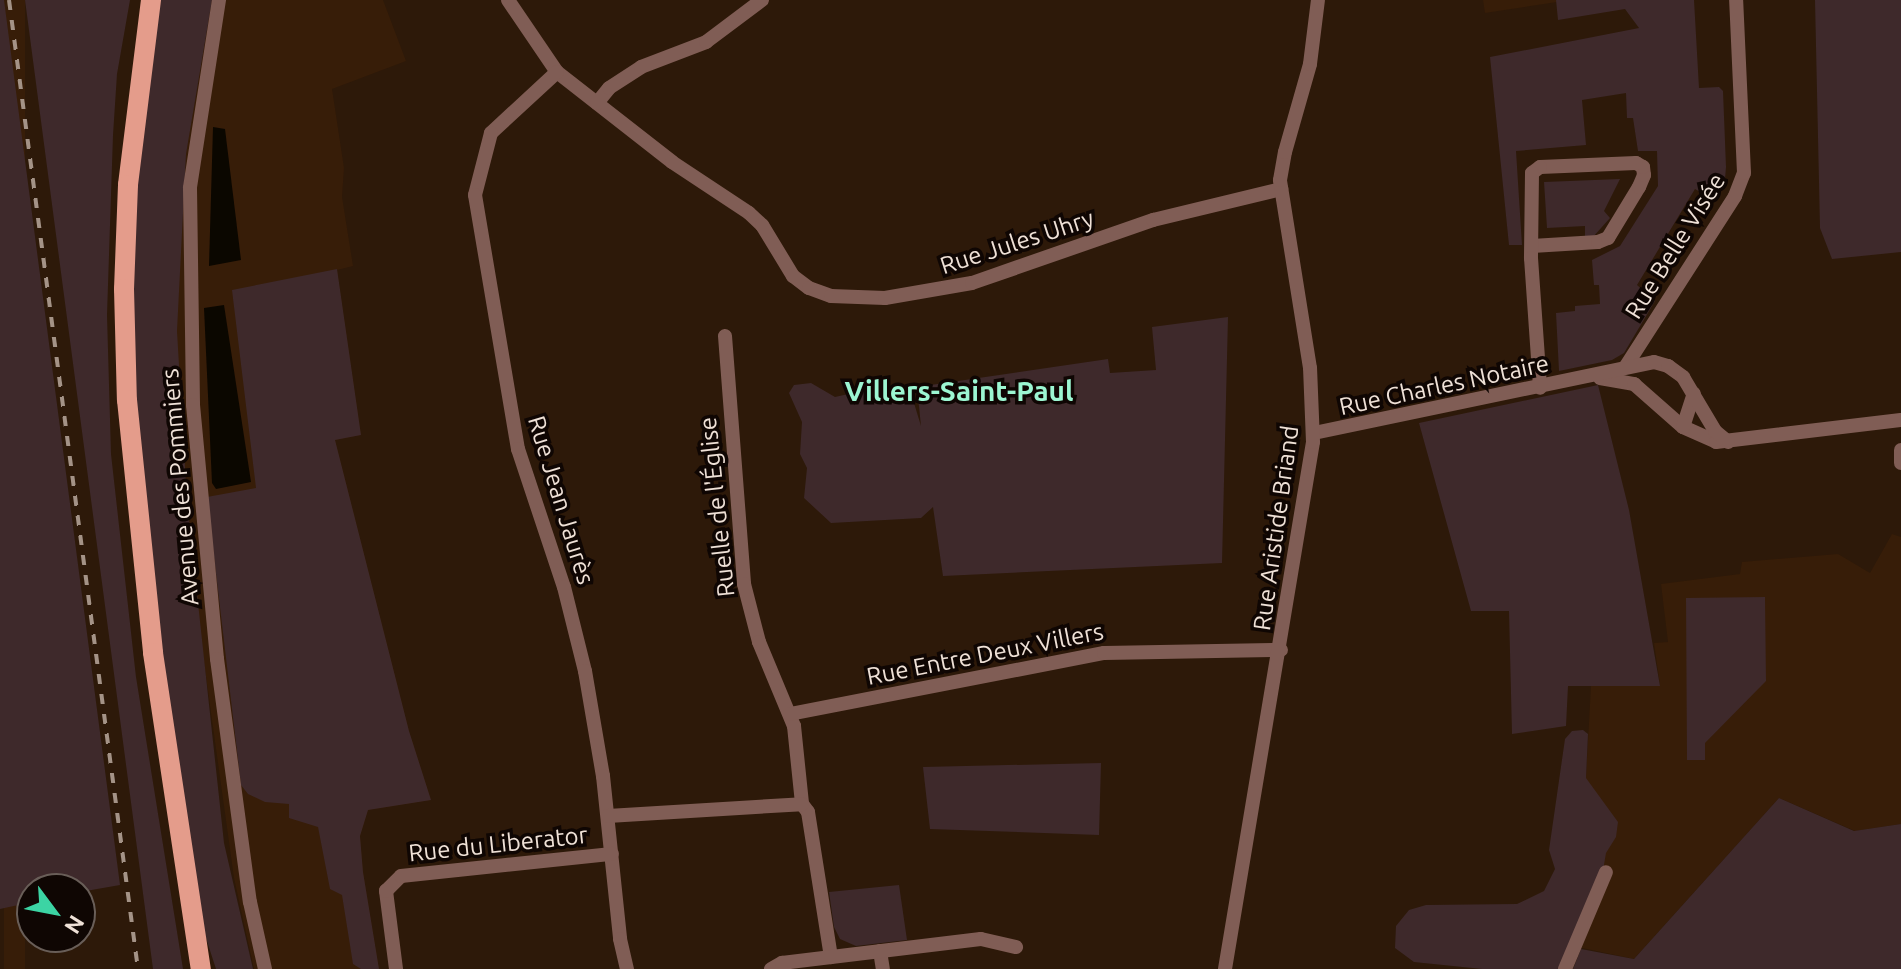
<!DOCTYPE html>
<meta charset="utf-8">
<style>
body{margin:0}
#map{position:relative;width:1901px;height:969px;overflow:hidden;background:#2d1909;font-family:Ubuntu,sans-serif}
div>[style]{position:absolute}
.built>*{inset:0;background:#371d08;transform-origin:0 0}
.green>*{inset:0;background:#3e292b}
.water>*{inset:0;background:#0b0700}
.minor>*{height:14px;margin:-7px;padding:0 7px;transform-origin:7px;border-radius:7px;background:#805d55}
.primary>*{height:20px;margin:-10px;padding:0 10px;transform-origin:10px;border-radius:10px;background:#e49c8b}
.rail>*{height:4px;margin-top:-2px;transform-origin:0;background:repeating-linear-gradient(90deg,#a49387 0 10px,transparent 0 20px)}
span{translate:-50% -50%;white-space:nowrap;text-align:center;line-height:1.15;-webkit-text-stroke:7px #0f0603;paint-order:stroke}
.street-label{font-size:24px;color:#efe1d7}
.quarter-label{font-size:28px;color:#9cf6d2;font-weight:700}
.north{position:absolute;left:16px;top:873px;width:80px;height:80px;box-sizing:border-box;background:#0f0603;border:2px solid #695e58;border-radius:50%;rotate:122deg;font-size:22px;font-weight:700;line-height:32px;text-align:center;color:#efe1d7}
.north::after{content:'';display:block;margin:auto;width:28px;height:36px;background:#3cd4a4;clip-path:polygon(50% 0,100% 100%,50% 72%,0 100%)}
</style>
<div id="map">
<div class="built">
<div style="left:4px;top:0;width:21px;height:977px"></div>
<div style="clip-path:polygon(205px 0,383px 0,406px 61px,332px 89px,344px 168px,342px 197px,353px 266px,337px 270px,361px 435px,335px 440px,409px 731px,431px 800px,368px 810px,360px 836px,363px 872px,379px 969px,254px 969px,234px 878px,198px 619px,176px 395px,179px 156px)"></div>
<div style="clip-path:polygon(1483px 0,1556px 0,1557px 2px,1485px 13px)"></div>
<div style="clip-path:polygon(1892px 534px,1901px 537px,1901px 824px,1855px 831px,1779px 798px,1634px 959px,1554px 942px,1581px 868px,1591px 686px,1660px 685px,1654px 643px,1668px 642px,1661px 584px,1740px 574px,1742px 562px,1838px 554px,1870px 573px)"></div>
</div>
<div class="green">
<div style="clip-path:polygon(0 0,4px 0,120px 885px,80px 892px,80px 889px,32px 889px,32px 902px,0 909px)"></div>
<div style="clip-path:polygon(25px 0,130px 0,117px 74px,113px 135px,107px 315px,111px 454px,136px 677px,183px 969px,153px 969px)"></div>
<div style="clip-path:polygon(161px 0,212px 0,186px 154px,177px 331px,187px 501px,224px 843px,253px 969px,216px 969px,204px 932px,183px 809px,141px 495px,132px 348px,136px 184px,154px 29px)"></div>
<div style="clip-path:polygon(1556px 0,1694px 0,1699px 88px,1719px 87px,1723px 91px,1726px 167px,1725px 179px,1713px 199px,1695px 189px,1637px 285px,1655px 301px,1624px 353px,1612px 360px,1559px 371px,1556px 313px,1575px 311px,1575px 306px,1600px 304px,1599px 285px,1594px 285px,1592px 260px,1620px 246px,1658px 186px,1657px 151px,1638px 151px,1633px 118px,1627px 118px,1626px 93px,1582px 100px,1586px 145px,1516px 151px,1522px 245px,1509px 245px,1490px 57px,1639px 28px,1625px 9px,1558px 20px)"></div>
<div style="clip-path:polygon(1815px 0,1901px 0,1901px 252px,1832px 259px,1820px 228px)"></div>
<div style="clip-path:polygon(1620px 179px,1604px 211px,1610px 218px,1593px 237px,1585px 237px,1585px 226px,1547px 228px,1544px 182px)"></div>
<div style="clip-path:polygon(337px 269px,361px 435px,335px 440px,409px 731px,431px 800px,368px 810px,360px 836px,363px 872px,379px 969px,361px 969px,353px 964px,342px 895px,330px 889px,318px 827px,289px 818px,289px 804px,265px 802px,248px 794px,241px 785px,207px 497px,256px 488px,232px 290px)"></div>
<div style="clip-path:polygon(1228px 317px,1222px 563px,943px 576px,933px 507px,921px 518px,831px 523px,804px 498px,807px 468px,800px 454px,802px 422px,789px 393px,794px 385px,811px 383px,835px 397px,862px 391px,901px 392px,914px 403px,921px 426px,917px 387px,1108px 359px,1110px 373px,1156px 370px,1152px 327px)"></div>
<div style="clip-path:polygon(1598px 385px,1629px 510px,1660px 686px,1568px 686px,1566px 726px,1512px 734px,1509px 611px,1471px 611px,1419px 423px)"></div>
<div style="clip-path:polygon(1765px 597px,1766px 681px,1705px 743px,1705px 760px,1687px 760px,1686px 598px)"></div>
<div style="clip-path:polygon(1583px 730px,1588px 734px,1586px 778px,1618px 822px,1616px 837px,1606px 853px,1600px 888px,1565px 969px,1482px 969px,1414px 962px,1395px 948px,1396px 926px,1409px 910px,1426px 905px,1517px 904px,1544px 891px,1555px 869px,1549px 850px,1565px 739px,1572px 731px)"></div>
<div style="clip-path:polygon(1101px 763px,1099px 835px,930px 829px,923px 767px)"></div>
<div style="clip-path:polygon(1779px 798px,1854px 831px,1901px 824px,1901px 969px,1573px 969px,1581px 949px,1634px 959px)"></div>
<div style="clip-path:polygon(899px 885px,907px 940px,856px 946px,840px 939px,834px 927px,829px 892px)"></div>
</div>
<div class="water">
<div style="clip-path:polygon(213px 127px,225px 129px,241px 260px,209px 266px)"></div>
<div style="clip-path:polygon(224px 305px,251px 482px,216px 489px,212px 483px,204px 308px)"></div>
</div>
<div class="minor">
<div style="left:219px;top:0;width:190px;rotate:98.8deg"></div>
<div style="left:190px;top:188px;width:217px;rotate:89.2deg"></div>
<div style="left:193px;top:405px;width:255px;rotate:84.6deg"></div>
<div style="left:217px;top:659px;width:245px;rotate:82.3deg"></div>
<div style="left:250px;top:902px;width:69px;rotate:77.4deg"></div>
<div style="left:508px;top:0;width:87px;rotate:55.8deg"></div>
<div style="left:557px;top:72px;width:146px;rotate:38deg"></div>
<div style="left:672px;top:162px;width:92px;rotate:33.5deg"></div>
<div style="left:749px;top:213px;width:18px;rotate:43deg"></div>
<div style="left:762px;top:225px;width:60px;rotate:58.7deg"></div>
<div style="left:793px;top:276px;width:20px;rotate:37deg"></div>
<div style="left:809px;top:288px;width:23px;rotate:20deg"></div>
<div style="left:831px;top:296px;width:54px;rotate:2.1deg"></div>
<div style="left:885px;top:298px;width:88px;rotate:-9.8deg"></div>
<div style="left:972px;top:283px;width:192px;rotate:-19.2deg"></div>
<div style="left:1153px;top:220px;width:132px;rotate:-13.6deg"></div>
<div style="left:557px;top:72px;width:90px;rotate:137.3deg"></div>
<div style="left:491px;top:133px;width:64px;rotate:104.5deg"></div>
<div style="left:475px;top:195px;width:258px;rotate:80.4deg"></div>
<div style="left:518px;top:449px;width:145px;rotate:71.6deg"></div>
<div style="left:564px;top:587px;width:87px;rotate:76deg"></div>
<div style="left:585px;top:671px;width:107px;rotate:80.3deg"></div>
<div style="left:603px;top:776px;width:164px;rotate:84deg"></div>
<div style="left:620px;top:939px;width:31px;rotate:77deg"></div>
<div style="left:597px;top:103px;width:19px;rotate:-51deg"></div>
<div style="left:609px;top:88px;width:38px;rotate:-33deg"></div>
<div style="left:641px;top:67px;width:70px;rotate:-21deg"></div>
<div style="left:706px;top:42px;width:70px;rotate:-36.9deg"></div>
<div style="left:1532px;top:246px;width:66px;rotate:-3.5deg"></div>
<div style="left:1598px;top:242px;width:11px;rotate:-22deg"></div>
<div style="left:1608px;top:238px;width:60px;rotate:-58.7deg"></div>
<div style="left:1639px;top:187px;width:13px;rotate:-67deg"></div>
<div style="left:1644px;top:175px;width:8px;rotate:-97deg"></div>
<div style="left:1643px;top:167px;width:8px;rotate:-150deg"></div>
<div style="left:1636px;top:163px;width:96px;rotate:177.6deg"></div>
<div style="left:1540px;top:167px;width:10px;rotate:143deg"></div>
<div style="left:1532px;top:173px;width:85px;rotate:90.7deg"></div>
<div style="left:1531px;top:258px;width:130px;rotate:86deg"></div>
<div style="left:725px;top:336px;width:249px;rotate:85.6deg"></div>
<div style="left:744px;top:584px;width:60px;rotate:75.5deg"></div>
<div style="left:759px;top:642px;width:91px;rotate:67.4deg"></div>
<div style="left:794px;top:726px;width:78px;rotate:84.1deg"></div>
<div style="left:802px;top:804px;width:10px;rotate:53deg"></div>
<div style="left:808px;top:812px;width:147px;rotate:81deg"></div>
<div style="left:1626px;top:366px;width:202px;rotate:-57.3deg"></div>
<div style="left:1735px;top:196px;width:25px;rotate:-69deg"></div>
<div style="left:1744px;top:173px;width:173px;rotate:-92.6deg"></div>
<div style="left:1600px;top:378px;width:35px;rotate:10deg"></div>
<div style="left:1634px;top:384px;width:65px;rotate:41.3deg"></div>
<div style="left:1683px;top:427px;width:36px;rotate:24deg"></div>
<div style="left:1716px;top:442px;width:186px;rotate:-6.8deg"></div>
<div style="left:1683px;top:427px;width:35px;rotate:-72deg"></div>
<div style="left:1314px;top:433px;width:347px;rotate:-11.8deg"></div>
<div style="left:1654px;top:362px;width:15px;rotate:16deg"></div>
<div style="left:1668px;top:366px;width:19px;rotate:36deg"></div>
<div style="left:1683px;top:377px;width:63px;rotate:59.3deg"></div>
<div style="left:1715px;top:431px;width:17px;rotate:40deg"></div>
<div style="left:1901px;top:450px;width:13px;rotate:90deg"></div>
<div style="left:790px;top:714px;width:320px;rotate:-11deg"></div>
<div style="left:1104px;top:653px;width:177px;rotate:-1deg"></div>
<div style="left:608px;top:816px;width:194px;rotate:-3.5deg"></div>
<div style="left:880px;top:951px;width:18px;rotate:81deg"></div>
<div style="left:396px;top:969px;width:79px;rotate:-97.3deg"></div>
<div style="left:386px;top:891px;width:21px;rotate:-45deg"></div>
<div style="left:401px;top:876px;width:212px;rotate:-6deg"></div>
<div style="left:771px;top:969px;width:13px;rotate:-29deg"></div>
<div style="left:782px;top:963px;width:200px;rotate:-6.9deg"></div>
<div style="left:981px;top:939px;width:36px;rotate:13deg"></div>
<div style="left:1225px;top:969px;width:534px;rotate:-80.52deg"></div>
<div style="left:1313px;top:442px;width:74px;rotate:-92.3deg"></div>
<div style="left:1310px;top:368px;width:190px;rotate:-99.1deg"></div>
<div style="left:1280px;top:180px;width:28px;rotate:-80deg"></div>
<div style="left:1285px;top:152px;width:91px;rotate:-74.1deg"></div>
<div style="left:1310px;top:64px;width:64px;rotate:-82.9deg"></div>
<div style="left:1565px;top:969px;width:105px;rotate:-67.1deg"></div>
</div>
<div class="primary">
<div style="left:151px;top:0;width:186px;rotate:97.1deg"></div>
<div style="left:128px;top:185px;width:104px;rotate:92.2deg"></div>
<div style="left:124px;top:289px;width:111px;rotate:88.5deg"></div>
<div style="left:127px;top:400px;width:254px;rotate:84.1deg"></div>
<div style="left:153px;top:653px;width:320px;rotate:81.4deg"></div>
</div>
<div class="rail">
<div style="left:9px;top:0;width:978px;rotate:82.42deg"></div>
</div>
<div class="street-label">
<span style="left:1017px;top:242px;rotate:-18deg">Rue Jules Uhry</span>
<span style="left:1675px;top:246px;rotate:-58deg">Rue Belle Visée</span>
<span style="left:1444px;top:385px;rotate:-12deg">Rue Charles Notaire</span>
<span style="left:180px;top:487px;rotate:-95deg">Avenue des Pommiers</span>
<span style="left:561px;top:500px;rotate:73deg">Rue Jean Jaurès</span>
<span style="left:717px;top:507px;rotate:-96deg">Ruelle de l'Église</span>
<span style="left:1276px;top:528px;rotate:-82deg">Rue Aristide Briand</span>
<span style="left:985px;top:654px;rotate:-11deg">Rue Entre Deux Villers</span>
<span style="left:498px;top:844px;rotate:-6deg">Rue du Liberator</span>
</div>
<div class="quarter-label">
<span style="left:959px;top:391px">Villers-Saint-Paul</span>
</div>
<div class="north">N</div>
</div>
